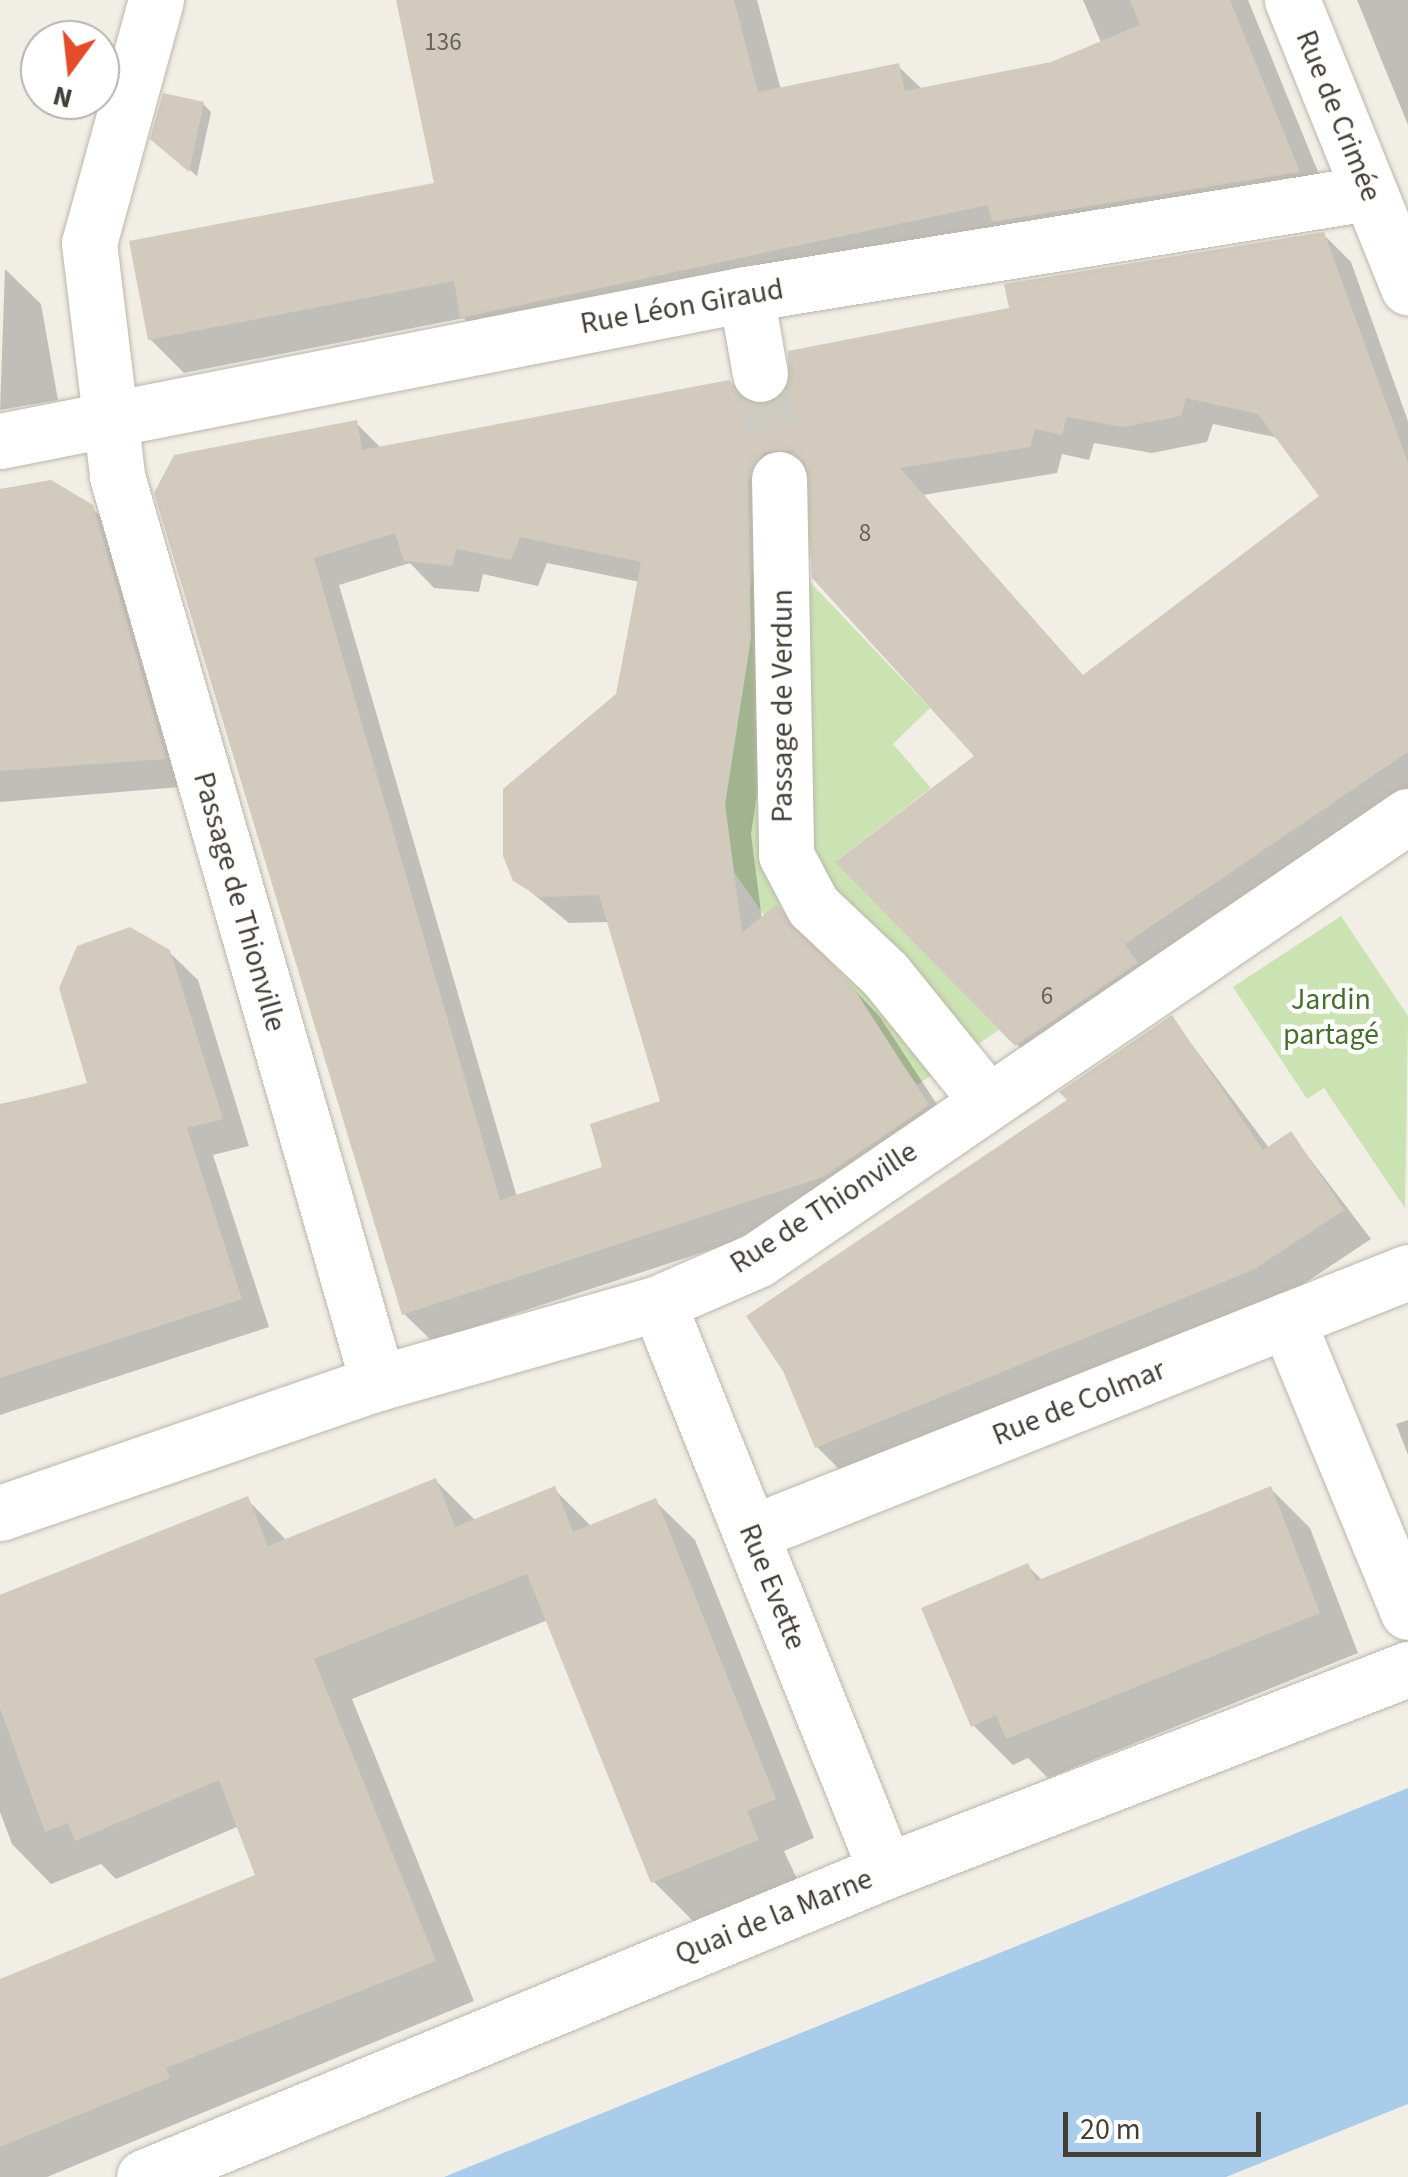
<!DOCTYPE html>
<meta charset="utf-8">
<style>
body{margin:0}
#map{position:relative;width:1408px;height:2177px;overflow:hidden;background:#f1eee6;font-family:"Source Sans 3",sans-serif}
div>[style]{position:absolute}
.green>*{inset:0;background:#cbe2b3}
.water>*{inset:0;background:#a8cce9}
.shadow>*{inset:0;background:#0003}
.building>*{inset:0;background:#d2cabd}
.minor-tunnel>*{height:55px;margin-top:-27.5px;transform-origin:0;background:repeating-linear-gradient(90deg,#cecbc3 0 55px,transparent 0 83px)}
.roads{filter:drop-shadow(0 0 2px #bcb6aa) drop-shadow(0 0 2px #bcb6aa)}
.minor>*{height:55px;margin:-27.5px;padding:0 27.5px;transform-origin:27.5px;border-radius:27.5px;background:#fff}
span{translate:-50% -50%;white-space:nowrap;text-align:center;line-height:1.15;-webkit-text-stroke:9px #fff;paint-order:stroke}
.number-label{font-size:25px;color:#686258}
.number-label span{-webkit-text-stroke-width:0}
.street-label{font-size:30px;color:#443f36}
.park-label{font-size:30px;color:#466f2f}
.north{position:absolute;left:20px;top:20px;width:100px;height:100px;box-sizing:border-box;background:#fff;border:2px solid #b4b2af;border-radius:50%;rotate:195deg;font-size:28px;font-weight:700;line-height:40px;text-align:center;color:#443f36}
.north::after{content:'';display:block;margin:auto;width:35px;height:45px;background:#e44c2a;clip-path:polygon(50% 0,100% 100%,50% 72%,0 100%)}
.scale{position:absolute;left:1063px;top:2112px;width:198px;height:45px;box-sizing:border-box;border:5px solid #443f36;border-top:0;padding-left:12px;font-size:30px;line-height:35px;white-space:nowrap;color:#443f36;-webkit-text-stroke:8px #fff;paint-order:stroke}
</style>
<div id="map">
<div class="green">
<div style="clip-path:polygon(762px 491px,818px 509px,806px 578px,930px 708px,893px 744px,931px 788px,836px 861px,999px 1030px,917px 1085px,867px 1013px,784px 944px,734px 872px,725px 805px)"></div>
<div style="clip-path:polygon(1341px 916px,1408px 1016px,1405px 1208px,1324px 1088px,1307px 1099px,1233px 987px)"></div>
</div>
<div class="water">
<div style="clip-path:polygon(1408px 1788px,1408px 2104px,1226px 2177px,444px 2177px)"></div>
</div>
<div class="shadow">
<div style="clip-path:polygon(399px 0,757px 0,781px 90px,898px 66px,923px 90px,1106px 54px,1083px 0,1248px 0,1332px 206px,496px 351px,464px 318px,184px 373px,150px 339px,437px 185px)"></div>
<div style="clip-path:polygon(1357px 0,1408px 0,1408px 125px)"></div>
<div style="clip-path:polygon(203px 104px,211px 112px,197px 176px,162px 147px)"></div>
<div style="clip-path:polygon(evenodd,1323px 234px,1351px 262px,1408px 421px,1408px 798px,1044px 1072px,839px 862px,978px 757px,809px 478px,791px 478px,777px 667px,751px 834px,762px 920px,804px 936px,880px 1017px,955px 1132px,850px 1204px,432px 1341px,404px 1314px,157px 493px,356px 423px,382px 449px,729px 383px,751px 406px,767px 407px,1012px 310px,1323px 234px,1213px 424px,1279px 438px,1323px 496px,1084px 677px,923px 495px,1057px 473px,1062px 454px,1089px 460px,1094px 443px,1152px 453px,1207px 442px,1213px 424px,1323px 234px,410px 563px,434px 588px,479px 592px,483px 574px,538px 586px,547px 563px,640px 582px,619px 696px,515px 879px,569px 923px,610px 922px,663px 1103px,605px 1168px,517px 1197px,339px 585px,410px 563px)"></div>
<div style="clip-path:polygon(5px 269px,41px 304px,58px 400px,0 410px)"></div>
<div style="clip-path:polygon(0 492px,91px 507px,120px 535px,192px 786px,0 802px)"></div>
<div style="clip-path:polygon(169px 952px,198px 980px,249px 1146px,213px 1155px,269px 1327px,0 1415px,0 1104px,90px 1085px)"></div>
<div style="clip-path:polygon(1172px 1018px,1269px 1148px,1291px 1134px,1371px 1239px,1284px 1297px,846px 1476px,817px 1447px,1070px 1100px)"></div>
<div style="clip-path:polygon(1408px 1420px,1408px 1455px,1396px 1424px)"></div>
<div style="clip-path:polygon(436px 1481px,476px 1521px,554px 1489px,592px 1527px,655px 1501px,695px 1540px,814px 1838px,784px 1851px,797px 1879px,693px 1921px,654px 1882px,548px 1620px,352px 1699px,474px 2001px,47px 2177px,0 2177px,0 1981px,258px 1877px,239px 1826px,116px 1879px,101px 1864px,51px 1884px,12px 1844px,0 1812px,0 1595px,247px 1499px,287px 1541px)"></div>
<div style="clip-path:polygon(1271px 1489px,1310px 1528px,1358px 1653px,1048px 1778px,1028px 1758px,1013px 1765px,973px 1725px,1028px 1566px,1043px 1581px)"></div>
</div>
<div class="building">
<div style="clip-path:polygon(396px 0,734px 0,758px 92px,899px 63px,905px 91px,1051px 62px,1140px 25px,1130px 0,1230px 0,1300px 172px,992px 222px,988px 205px,460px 318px,454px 281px,148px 340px,129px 241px,434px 183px)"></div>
<div style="clip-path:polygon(163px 93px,204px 102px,189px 172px,150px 139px)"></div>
<div style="clip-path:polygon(evenodd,1324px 232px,1408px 463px,1408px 752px,1125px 944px,1138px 963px,1015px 1046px,835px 862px,974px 756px,812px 578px,806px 464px,793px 451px,764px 452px,748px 480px,751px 638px,725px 805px,742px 932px,777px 905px,853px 987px,929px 1105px,823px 1177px,402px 1315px,154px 493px,174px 455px,357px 420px,362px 450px,729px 380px,748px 403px,766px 404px,789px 386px,788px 351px,1009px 308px,1004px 284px,1324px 232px,1186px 398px,1258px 414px,1319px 496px,1083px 675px,900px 468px,1030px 447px,1035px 429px,1062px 435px,1067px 417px,1123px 427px,1181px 416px,1186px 398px,1324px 232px,395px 533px,404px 561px,452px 566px,456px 549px,511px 560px,520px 537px,641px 562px,616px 694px,503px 789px,503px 856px,513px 881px,540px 897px,599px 895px,660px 1101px,590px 1124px,602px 1167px,500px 1200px,314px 558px,395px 533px)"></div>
<div style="clip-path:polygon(51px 480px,93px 505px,166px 759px,0 771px,0 489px)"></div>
<div style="clip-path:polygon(130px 927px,170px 950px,223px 1119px,187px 1128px,242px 1299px,0 1378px,0 1105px,87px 1083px,59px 988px,77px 946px)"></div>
<div style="clip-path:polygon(1172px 1015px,1263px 1150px,1291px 1131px,1344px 1210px,1255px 1269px,815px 1448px,783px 1371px,746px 1316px,1067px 1100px,1059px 1092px)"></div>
<div style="clip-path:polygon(436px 1478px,455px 1527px,555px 1486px,573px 1532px,656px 1498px,776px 1799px,747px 1811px,759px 1840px,651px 1883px,527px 1574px,314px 1659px,436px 1961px,166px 2068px,170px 2078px,0 2147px,0 1979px,255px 1875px,219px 1780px,75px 1841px,68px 1823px,45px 1832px,0 1708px,0 1595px,248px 1496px,268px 1546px)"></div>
<div style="clip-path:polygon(1271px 1486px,1320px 1613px,1006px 1739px,996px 1715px,971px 1727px,921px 1608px,1028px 1563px,1036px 1581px)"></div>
</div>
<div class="minor-tunnel">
<div style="left:760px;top:374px;width:107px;rotate:79.7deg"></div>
</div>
<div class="roads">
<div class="minor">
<div style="left:156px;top:0;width:252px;rotate:105.4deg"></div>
<div style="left:89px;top:243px;width:235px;rotate:83.1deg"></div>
<div style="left:117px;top:476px;width:944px;rotate:73.95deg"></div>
<div style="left:1292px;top:0;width:310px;rotate:68deg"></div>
<div style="left:746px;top:294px;width:81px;rotate:80.1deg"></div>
<div style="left:0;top:441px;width:760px;rotate:-11.15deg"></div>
<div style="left:746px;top:294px;width:630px;rotate:-9.22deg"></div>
<div style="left:779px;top:479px;width:376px;rotate:88.9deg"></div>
<div style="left:786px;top:855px;width:58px;rotate:62.1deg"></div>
<div style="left:813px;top:906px;width:99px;rotate:43.4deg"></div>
<div style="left:885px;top:974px;width:161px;rotate:51.1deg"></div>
<div style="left:658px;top:1303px;width:612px;rotate:68.13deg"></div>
<div style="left:1287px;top:1320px;width:316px;rotate:67.5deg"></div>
<div style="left:0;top:1513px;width:400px;rotate:-19deg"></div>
<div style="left:378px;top:1383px;width:291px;rotate:-15.9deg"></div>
<div style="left:658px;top:1303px;width:108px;rotate:-23.5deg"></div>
<div style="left:757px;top:1260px;width:788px;rotate:-34.3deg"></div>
<div style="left:751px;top:1533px;width:707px;rotate:-21.67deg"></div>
<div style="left:144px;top:2177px;width:803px;rotate:-22.41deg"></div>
<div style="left:886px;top:1871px;width:560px;rotate:-21.16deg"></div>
</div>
</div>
<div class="number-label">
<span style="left:443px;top:42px">136</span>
<span style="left:865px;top:533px">8</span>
<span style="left:1047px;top:996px">6</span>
</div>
<div class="street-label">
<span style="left:1338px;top:116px;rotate:68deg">Rue de Crimée</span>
<span style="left:682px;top:307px;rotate:-10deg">Rue Léon Giraud</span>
<span style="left:783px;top:706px;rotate:-90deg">Passage de Verdun</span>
<span style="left:239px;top:902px;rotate:74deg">Passage de Thionville</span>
<span style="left:824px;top:1208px;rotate:-33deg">Rue de Thionville</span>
<span style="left:1079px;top:1403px;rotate:-22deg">Rue de Colmar</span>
<span style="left:772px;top:1587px;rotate:68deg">Rue Evette</span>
<span style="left:774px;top:1917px;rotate:-22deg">Quai de la Marne</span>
</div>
<div class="park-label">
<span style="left:1331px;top:1017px">Jardin<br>partagé</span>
</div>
<div class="north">N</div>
<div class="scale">20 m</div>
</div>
